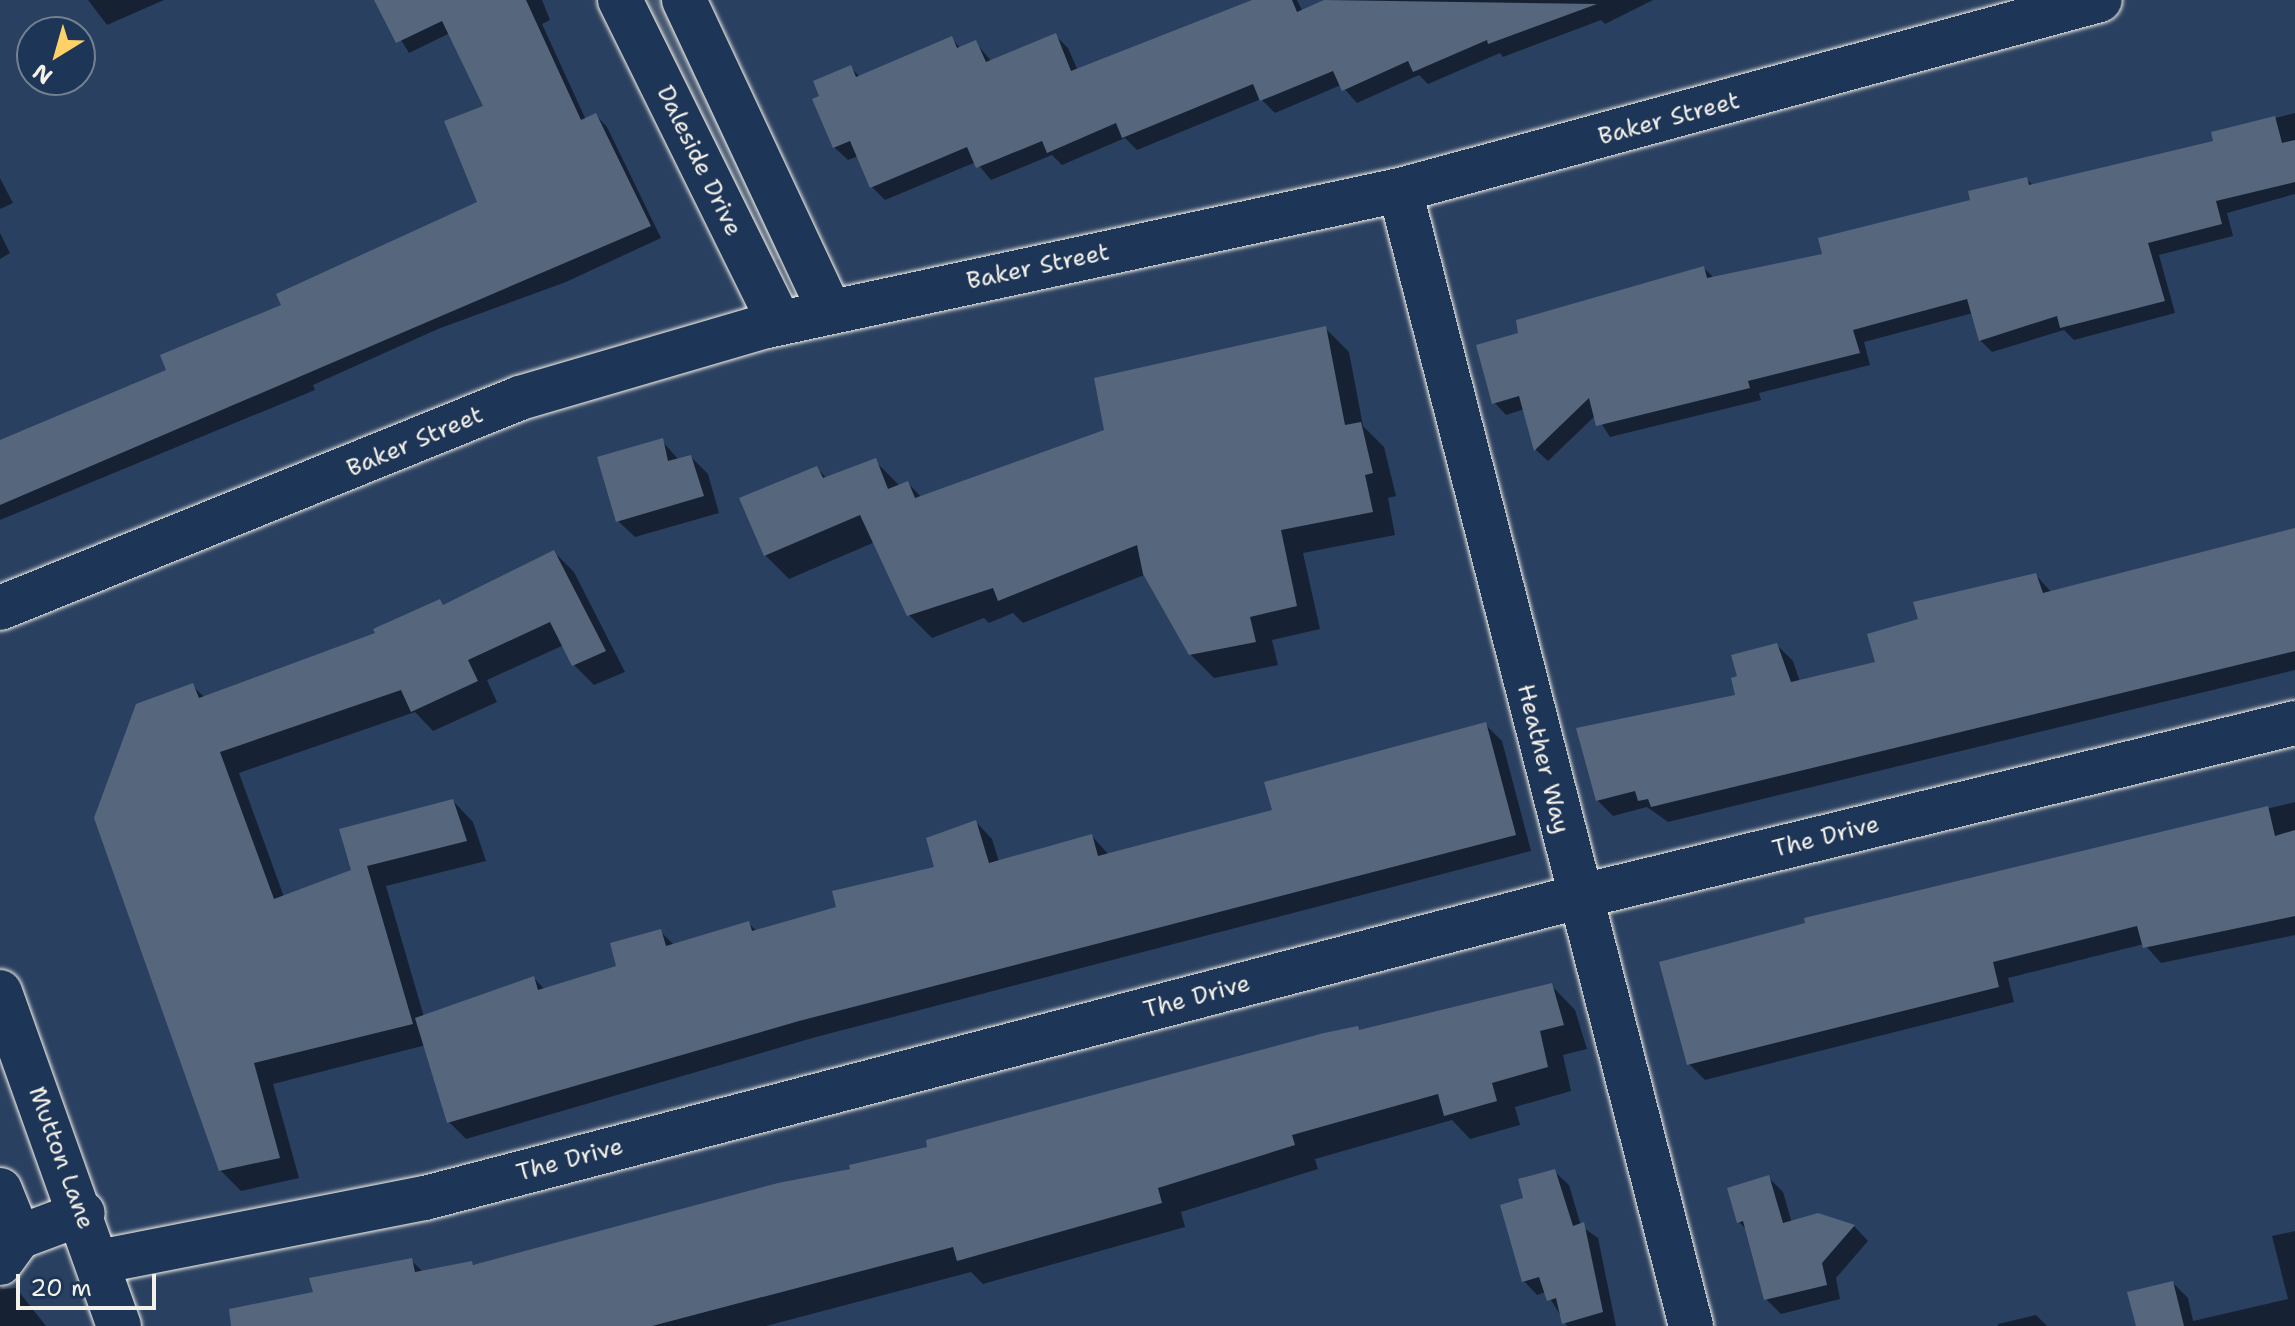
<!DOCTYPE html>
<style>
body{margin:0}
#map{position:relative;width:2295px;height:1326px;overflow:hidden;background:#2a4060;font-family:"Shantell Sans",sans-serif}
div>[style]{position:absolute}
.green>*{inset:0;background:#445771}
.shadow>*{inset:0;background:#0007}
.building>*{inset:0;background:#56677d}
.roads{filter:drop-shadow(0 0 2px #f4f1e8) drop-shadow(0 0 2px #f4f1e8)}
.minor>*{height:44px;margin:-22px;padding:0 22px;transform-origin:22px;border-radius:22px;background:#1d3557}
.major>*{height:44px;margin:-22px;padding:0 22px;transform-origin:22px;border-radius:22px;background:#1d3557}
span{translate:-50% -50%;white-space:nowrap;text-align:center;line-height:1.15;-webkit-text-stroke:6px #1d3557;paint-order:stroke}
.street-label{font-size:24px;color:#f4f1e8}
.north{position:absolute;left:16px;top:16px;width:80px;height:80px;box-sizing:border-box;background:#1d3557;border:2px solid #738091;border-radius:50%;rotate:217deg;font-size:22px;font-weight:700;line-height:32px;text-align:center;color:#f4f1e8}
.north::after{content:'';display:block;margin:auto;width:28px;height:36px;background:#ffd166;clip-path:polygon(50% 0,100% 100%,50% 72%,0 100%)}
.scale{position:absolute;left:16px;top:1274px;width:140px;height:36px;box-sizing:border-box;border:4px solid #f4f1e8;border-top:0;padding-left:10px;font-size:24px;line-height:28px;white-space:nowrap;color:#f4f1e8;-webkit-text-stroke:6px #1d3557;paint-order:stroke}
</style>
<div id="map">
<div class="green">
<div style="clip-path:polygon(639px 0,663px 0,788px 256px,765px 264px)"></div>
</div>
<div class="shadow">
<div style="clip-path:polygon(88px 0,164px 0,107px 25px)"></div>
<div style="clip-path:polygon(377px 0,542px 0,550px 20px,542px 24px,586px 120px,596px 115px,607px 127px,661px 238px,566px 282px,438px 329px,313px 385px,315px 390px,0 520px,0 441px,169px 371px,479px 203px,486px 107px,450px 33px,409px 53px)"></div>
<div style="clip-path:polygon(1256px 0,1297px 0,1303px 12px,1329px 0,1653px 0,1605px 24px,1601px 20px,1503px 57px,1500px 53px,1428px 84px,1419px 75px,1357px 103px,1341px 85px,1275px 113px,1261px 99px,1137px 150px,1125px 138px,1062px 165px,1052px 155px,991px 180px,976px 162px,885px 200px,872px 187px,858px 156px,848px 160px,834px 147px,822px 98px,850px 67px,860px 77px,952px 39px,961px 49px,976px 43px,992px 62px,1055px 35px,1068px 48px,1078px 71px)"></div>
<div style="clip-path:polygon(2295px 113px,2295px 194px,2227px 213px,2233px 236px,2159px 255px,2175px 313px,2074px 340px,2064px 330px,1992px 352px,1980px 340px,1973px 313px,1864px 342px,1870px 365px,1759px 393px,1761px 400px,1610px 437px,1596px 415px,1548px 461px,1536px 450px,1525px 409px,1506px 415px,1494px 402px,1521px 335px,1704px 268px,1714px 278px,1824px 255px,2026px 179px,2034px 186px,2216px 143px,2213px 134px)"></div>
<div style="clip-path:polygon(0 178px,13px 203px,0 209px)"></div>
<div style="clip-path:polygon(0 233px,10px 253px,0 259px)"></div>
<div style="clip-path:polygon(1325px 328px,1349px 352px,1363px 426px,1384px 447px,1396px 496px,1388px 498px,1395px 535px,1303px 553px,1320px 629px,1272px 640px,1278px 665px,1214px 678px,1190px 654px,1144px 575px,1023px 623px,1013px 613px,989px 623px,984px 618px,932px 638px,909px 615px,875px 542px,789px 579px,765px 555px,817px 468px,827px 479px,875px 461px,900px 486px,908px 483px,922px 498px,1106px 431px)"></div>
<div style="clip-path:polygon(662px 441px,679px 460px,691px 457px,708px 474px,719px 513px,635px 537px,618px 521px)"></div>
<div style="clip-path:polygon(2295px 530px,2295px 670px,1668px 822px,1647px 807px,1613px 816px,1597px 800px,1737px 697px,1777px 645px,1793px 661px,1800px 682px,1878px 664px,1920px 620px,2036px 575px,2052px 593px)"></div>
<div style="clip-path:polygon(554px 552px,574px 572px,625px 672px,594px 685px,574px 665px,564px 645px,487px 680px,497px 702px,433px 731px,415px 712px,239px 773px,284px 897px,353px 872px,453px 801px,473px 822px,486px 861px,386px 886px,424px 1017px,534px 978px,545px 990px,618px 967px,660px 931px,674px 945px,748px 923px,757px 931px,839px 909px,937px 868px,976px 822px,992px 839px,999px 862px,1092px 836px,1109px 855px,1274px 812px,1485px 724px,1502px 741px,1531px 851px,816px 1037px,466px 1139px,449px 1122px,426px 1045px,273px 1084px,299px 1178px,241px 1191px,220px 1170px,193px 686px,205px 698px,378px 634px,439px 601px,445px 607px)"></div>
<div style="clip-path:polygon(2295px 802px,2295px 935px,2161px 963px,2144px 944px,2008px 978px,2014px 1002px,1705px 1080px,1689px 1064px,1807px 924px,1806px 919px)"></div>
<div style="clip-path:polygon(1551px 985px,1575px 1010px,1587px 1049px,1563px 1055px,1571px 1091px,1515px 1107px,1520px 1125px,1470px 1139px,1452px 1120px,1315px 1159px,1318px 1169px,1181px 1212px,1185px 1227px,983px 1284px,971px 1272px,766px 1326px,262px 1326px,315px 1293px,411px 1260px,424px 1273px,472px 1263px,476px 1267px)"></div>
<div style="clip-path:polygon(1555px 1172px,1569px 1185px,1581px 1226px,1598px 1238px,1616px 1326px,1567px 1326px,1546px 1292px,1537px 1295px,1524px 1281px,1526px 1200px)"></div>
<div style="clip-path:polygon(1769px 1178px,1783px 1192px,1792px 1223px,1854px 1226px,1868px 1241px,1836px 1278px,1840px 1299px,1781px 1314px,1766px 1299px,1748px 1231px,1739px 1222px)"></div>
<div style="clip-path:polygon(2295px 1231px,2295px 1326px,2138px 1326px,2173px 1283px,2188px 1298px,2193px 1321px,2288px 1299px,2272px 1236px)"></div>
<div style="clip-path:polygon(0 1233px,14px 1262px,1px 1289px,16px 1288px,46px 1326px,0 1326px)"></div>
<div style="clip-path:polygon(2036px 1315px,2047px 1326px,1998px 1326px,1998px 1324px)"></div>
</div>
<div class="building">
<div style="clip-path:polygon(374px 0,526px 0,581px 120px,596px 113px,651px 226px,0 505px,0 440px,166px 370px,160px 355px,281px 305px,276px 294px,477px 202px,444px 121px,483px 106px,442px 21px,396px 43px)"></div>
<div style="clip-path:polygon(1252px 0,1292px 0,1297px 12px,1324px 0,1597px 4px,1488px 44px,1487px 40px,1413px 72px,1408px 61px,1342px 91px,1333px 71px,1260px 101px,1253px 84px,1122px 138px,1116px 123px,1047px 153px,1042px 141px,976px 168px,967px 147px,870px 188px,850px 141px,833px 148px,812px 99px,819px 96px,813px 81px,851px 65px,856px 77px,952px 36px,957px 48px,976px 40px,986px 62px,1056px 33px,1071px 71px)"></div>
<div style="clip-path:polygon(2275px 116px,2282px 143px,2295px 140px,2295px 182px,2216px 201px,2222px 224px,2148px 243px,2165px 301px,2060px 328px,2057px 316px,1979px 341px,1967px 299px,1853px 330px,1860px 353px,1748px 381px,1750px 388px,1596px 426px,1589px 398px,1534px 451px,1519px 396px,1492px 404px,1476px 345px,1518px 333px,1516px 320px,1704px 266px,1707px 278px,1822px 254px,1818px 238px,1970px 200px,1968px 191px,2027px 177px,2029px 185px,2213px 141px,2211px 132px)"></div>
<div style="clip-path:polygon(1326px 326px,1345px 425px,1361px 422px,1373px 473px,1365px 475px,1373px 512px,1281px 530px,1297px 606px,1250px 617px,1256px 642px,1189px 655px,1143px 574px,1137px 545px,998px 601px,993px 588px,907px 616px,860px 515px,764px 556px,739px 498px,817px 466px,823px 478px,876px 458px,888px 489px,908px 481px,915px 498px,1104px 430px,1094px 378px)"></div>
<div style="clip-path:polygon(663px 438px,668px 461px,691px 455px,704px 496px,616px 522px,597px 457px)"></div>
<div style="clip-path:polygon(2295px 528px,2295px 651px,1651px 807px,1648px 799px,1638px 801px,1635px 791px,1596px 801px,1576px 728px,1735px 695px,1731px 678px,1737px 676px,1731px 655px,1777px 643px,1791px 682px,1875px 662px,1867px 634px,1918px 619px,1913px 602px,2036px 573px,2043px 593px)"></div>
<div style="clip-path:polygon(554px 550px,606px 651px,572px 666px,550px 622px,468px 660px,478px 681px,411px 712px,401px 690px,220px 752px,274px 899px,351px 870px,339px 829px,453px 799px,467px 841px,367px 866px,413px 1024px,254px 1063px,280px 1158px,219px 1171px,94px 818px,136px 704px,193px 683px,199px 698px,375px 633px,373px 629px,440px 599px,443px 605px)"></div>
<div style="clip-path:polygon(1486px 722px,1516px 835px,799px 1021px,447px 1123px,415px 1018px,534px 976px,538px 990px,616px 966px,610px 943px,661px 929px,666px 946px,749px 921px,752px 931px,836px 907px,832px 891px,934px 867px,926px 838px,976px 820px,989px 863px,1092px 834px,1098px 856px,1272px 810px,1264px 782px)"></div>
<div style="clip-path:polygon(2268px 806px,2275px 836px,2295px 830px,2295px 916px,2143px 948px,2137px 926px,1993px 962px,1999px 987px,1687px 1065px,1659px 962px,1805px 923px,1804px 918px)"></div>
<div style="clip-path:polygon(1552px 983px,1564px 1025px,1540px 1031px,1548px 1067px,1492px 1083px,1497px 1101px,1444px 1116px,1438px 1094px,1292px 1135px,1295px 1145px,1158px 1188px,1162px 1203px,957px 1261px,953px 1247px,652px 1326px,231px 1326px,229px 1309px,313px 1292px,309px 1278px,412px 1258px,415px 1272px,472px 1261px,473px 1265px,778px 1183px,850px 1169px,849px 1165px,927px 1147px,926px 1140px,1324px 1033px,1358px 1026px,1359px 1030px)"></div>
<div style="clip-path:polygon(1555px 1169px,1573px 1226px,1584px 1222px,1603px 1312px,1562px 1324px,1556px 1298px,1547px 1301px,1539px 1277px,1522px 1282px,1500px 1205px,1523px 1198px,1518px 1179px)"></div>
<div style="clip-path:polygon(1769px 1175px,1783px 1223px,1818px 1213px,1855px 1225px,1822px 1263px,1827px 1285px,1764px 1300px,1743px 1221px,1737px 1223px,1727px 1188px)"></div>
<div style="clip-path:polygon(2173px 1281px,2184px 1326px,2136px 1326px,2127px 1292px)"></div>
</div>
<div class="roads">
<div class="minor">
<div style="left:620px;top:0;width:359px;rotate:63.7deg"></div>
<div style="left:684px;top:0;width:344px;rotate:64.9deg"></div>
<div style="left:1400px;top:190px;width:1173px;rotate:75.63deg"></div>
<div style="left:0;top:608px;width:561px;rotate:-21.99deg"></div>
<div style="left:520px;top:398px;width:257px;rotate:-16.3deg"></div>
<div style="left:767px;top:326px;width:647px;rotate:-12.13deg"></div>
<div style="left:1400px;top:190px;width:725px;rotate:-15.19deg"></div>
<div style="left:0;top:1190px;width:51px;rotate:68deg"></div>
<div style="left:19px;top:1237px;width:32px;rotate:126deg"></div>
<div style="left:19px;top:1237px;width:68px;rotate:-20.6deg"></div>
<div style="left:98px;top:1262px;width:333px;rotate:-11.1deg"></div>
<div style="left:425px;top:1198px;width:1192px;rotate:-14.63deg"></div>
<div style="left:1578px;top:897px;width:738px;rotate:-13.64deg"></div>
</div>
<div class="major">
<div style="left:0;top:992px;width:355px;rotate:70.4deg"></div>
</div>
</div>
<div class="street-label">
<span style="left:1669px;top:119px;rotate:-15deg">Baker Street</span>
<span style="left:699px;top:161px;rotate:64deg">Daleside Drive</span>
<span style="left:1038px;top:267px;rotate:-12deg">Baker Street</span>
<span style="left:415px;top:442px;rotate:-23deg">Baker Street</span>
<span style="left:1543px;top:759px;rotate:76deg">Heather Way</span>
<span style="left:1826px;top:837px;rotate:-14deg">The Drive</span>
<span style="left:1197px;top:997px;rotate:-15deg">The Drive</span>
<span style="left:61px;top:1158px;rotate:70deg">Mutton Lane</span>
<span style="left:570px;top:1160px;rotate:-15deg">The Drive</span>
</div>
<div class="north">N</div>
<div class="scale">20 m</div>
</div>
